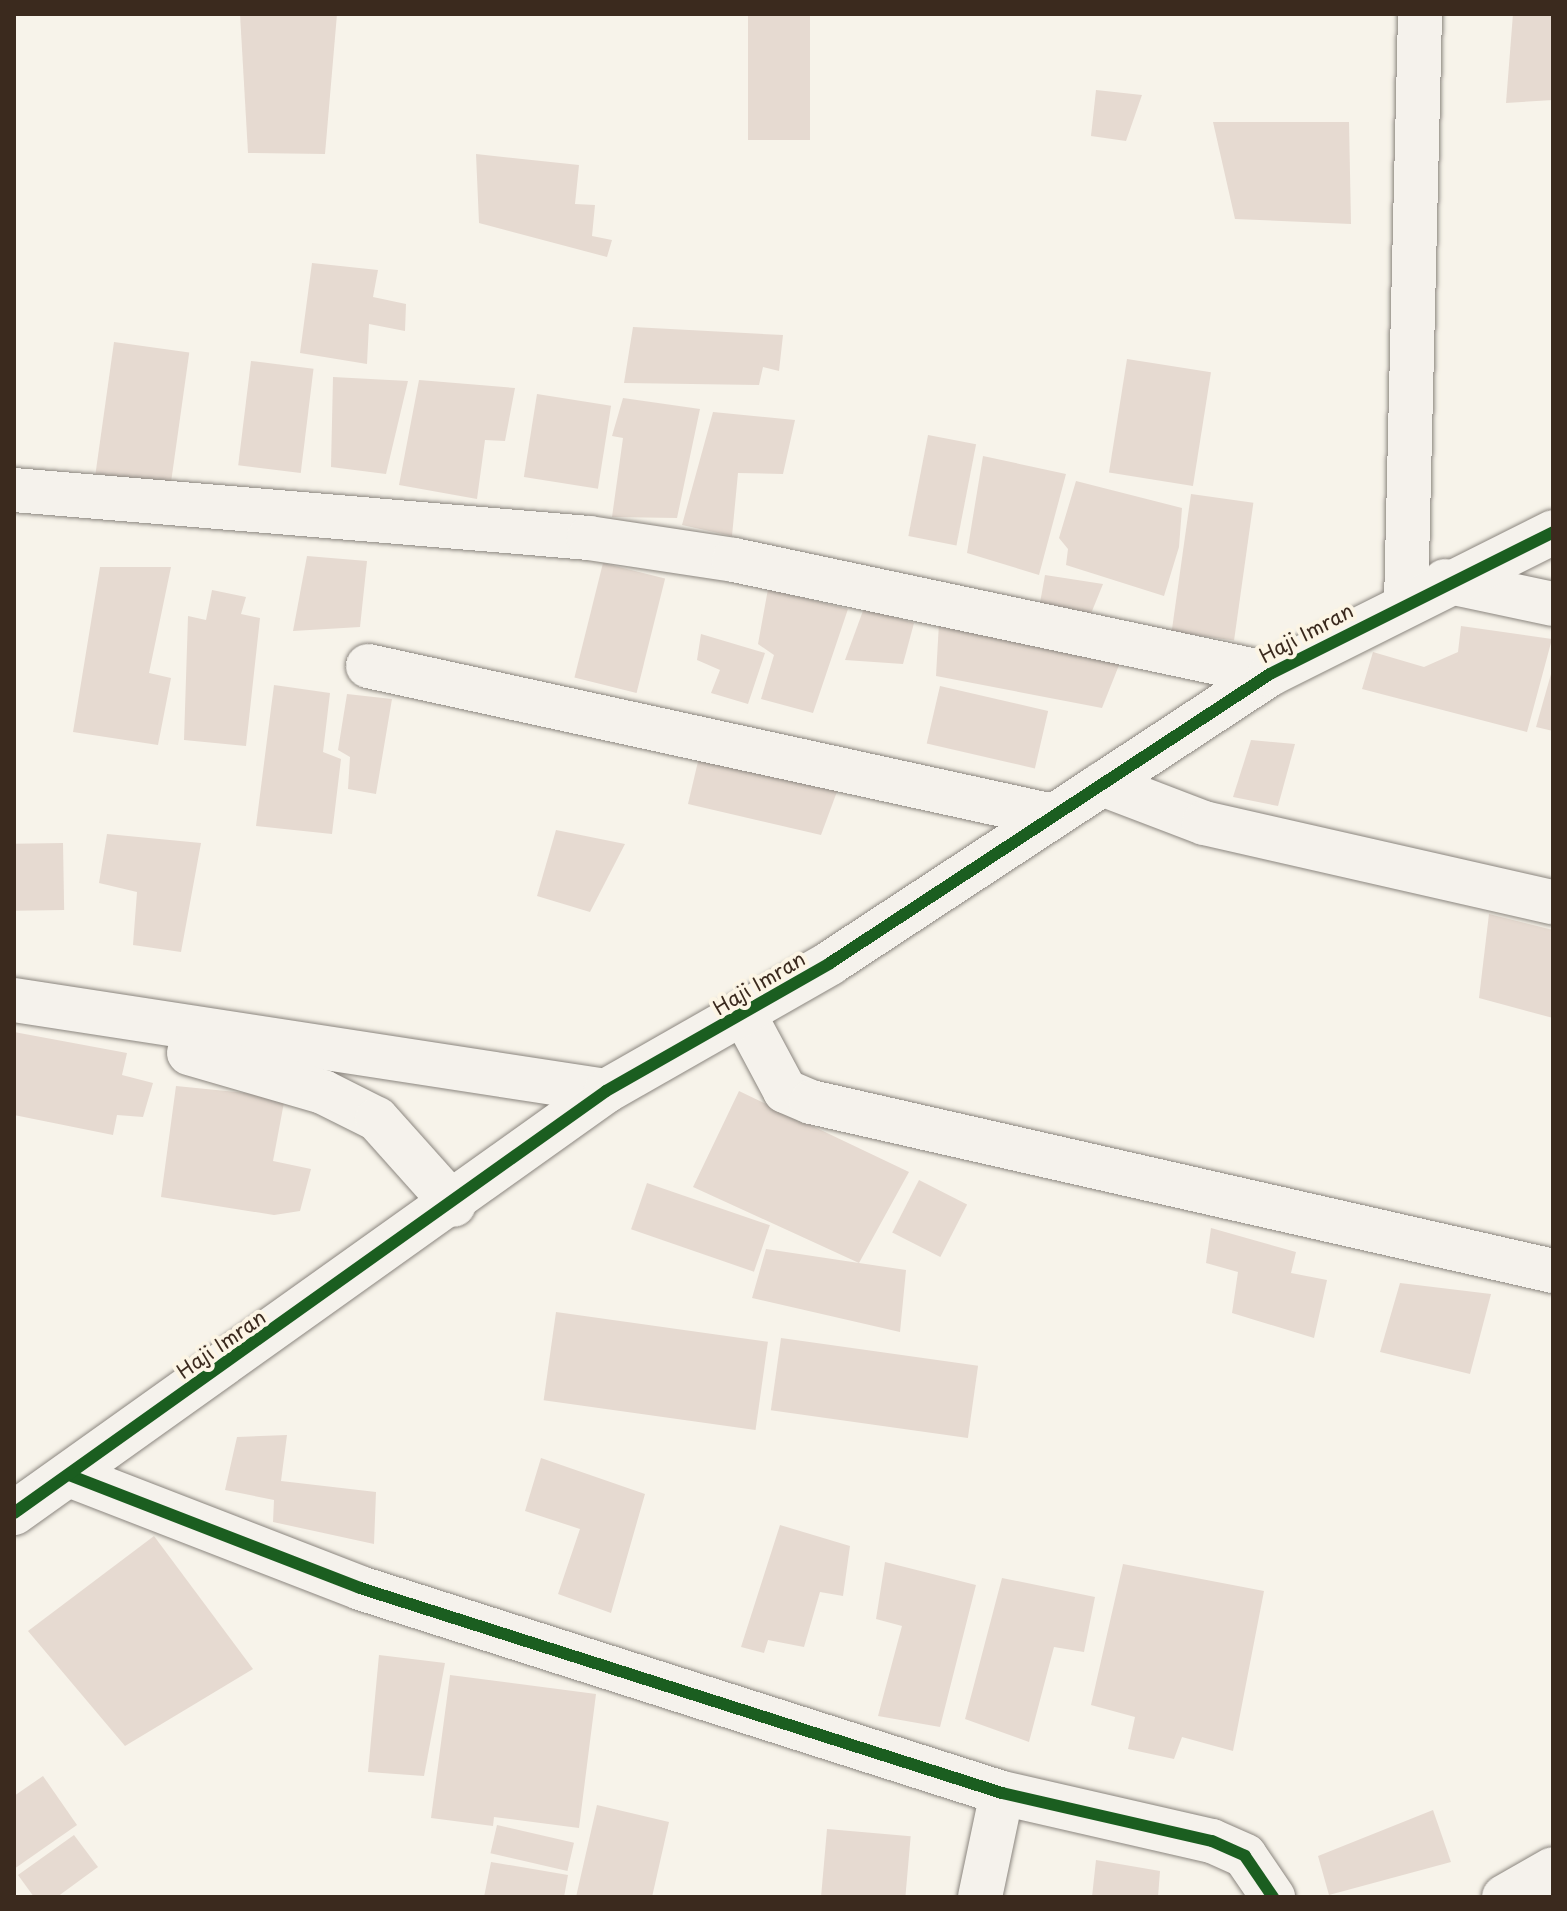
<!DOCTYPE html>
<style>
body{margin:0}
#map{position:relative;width:1567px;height:1911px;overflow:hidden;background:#f7f3ea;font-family:"Playpen Sans",sans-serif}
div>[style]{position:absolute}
.building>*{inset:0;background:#e6dad1;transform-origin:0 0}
.roads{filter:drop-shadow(0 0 2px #8b867f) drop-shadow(0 0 2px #8b867f)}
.street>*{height:44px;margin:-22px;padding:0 22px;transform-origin:22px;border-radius:22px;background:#f5f2ec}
.secondary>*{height:44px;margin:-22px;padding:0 22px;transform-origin:22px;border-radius:22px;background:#f5f2ec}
.cycleway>*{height:12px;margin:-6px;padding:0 6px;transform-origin:6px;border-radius:6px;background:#1b5e20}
span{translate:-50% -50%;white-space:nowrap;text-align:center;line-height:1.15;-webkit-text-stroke:8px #fcf5e5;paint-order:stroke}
.street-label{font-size:20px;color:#3b2a1e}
.frame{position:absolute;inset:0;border:16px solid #3b2a1e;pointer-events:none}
</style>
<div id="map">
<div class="building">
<div style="clip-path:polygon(240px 14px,337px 14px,325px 154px,248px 153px)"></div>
<div style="left:748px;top:14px;width:62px;height:126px"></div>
<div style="clip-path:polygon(1513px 14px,1553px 14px,1553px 100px,1506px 103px)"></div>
<div style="clip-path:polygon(1096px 90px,1142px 95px,1126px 141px,1091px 136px)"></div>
<div style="clip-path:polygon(1213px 122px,1349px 122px,1351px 224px,1235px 219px)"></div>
<div style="clip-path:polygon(476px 154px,579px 165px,575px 204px,595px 205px,592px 236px,612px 240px,607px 257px,479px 223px)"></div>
<div style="clip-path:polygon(312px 263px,378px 270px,373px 297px,406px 304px,405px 331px,369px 324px,367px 364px,300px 353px)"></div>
<div style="clip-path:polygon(633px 327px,783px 335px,779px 371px,763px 367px,759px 385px,624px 383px)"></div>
<div style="left:114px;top:342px;width:76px;height:133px;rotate:8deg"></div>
<div style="left:1127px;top:359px;width:85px;height:115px;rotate:9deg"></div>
<div style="left:251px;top:361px;width:63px;height:105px;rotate:7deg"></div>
<div style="clip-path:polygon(333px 377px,408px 381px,386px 474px,331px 467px)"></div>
<div style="clip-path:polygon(419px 380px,515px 388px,505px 441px,485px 440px,477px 499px,399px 485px)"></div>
<div style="left:537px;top:394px;width:75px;height:84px;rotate:9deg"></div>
<div style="clip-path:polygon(623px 398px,700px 409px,677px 518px,612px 517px,623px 438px,612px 436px)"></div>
<div style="clip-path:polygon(713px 412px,795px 420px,783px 474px,738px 473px,732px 536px,682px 525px)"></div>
<div style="left:928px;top:435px;width:49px;height:103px;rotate:11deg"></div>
<div style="clip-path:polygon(983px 456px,1066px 474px,1039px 575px,967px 553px)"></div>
<div style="clip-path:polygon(1076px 481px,1182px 508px,1179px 547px,1164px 596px,1066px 565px,1068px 549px,1059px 538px)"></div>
<div style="left:1191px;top:494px;width:63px;height:139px;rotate:8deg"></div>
<div style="clip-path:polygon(307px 556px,367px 561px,360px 627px,293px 631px)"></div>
<div style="left:603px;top:563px;width:64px;height:118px;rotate:14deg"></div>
<div style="clip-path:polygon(100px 567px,171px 567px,149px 673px,171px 678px,158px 745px,73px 732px)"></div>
<div style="clip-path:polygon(1045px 575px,1103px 584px,1090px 616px,1040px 603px)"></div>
<div style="clip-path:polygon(768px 589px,848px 609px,813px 713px,761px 699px,774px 655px,758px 644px)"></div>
<div style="clip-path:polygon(212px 590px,246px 597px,241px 614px,260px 618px,246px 746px,184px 740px,188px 616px,206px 620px)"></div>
<div style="clip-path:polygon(864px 608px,914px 623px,903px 664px,845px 660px)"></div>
<div style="clip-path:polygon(939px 623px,1123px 655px,1102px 708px,936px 676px)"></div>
<div style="clip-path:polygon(1461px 626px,1552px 639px,1527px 732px,1362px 689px,1373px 652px,1424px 667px,1458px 652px)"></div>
<div style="clip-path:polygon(701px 634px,765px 653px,748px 704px,711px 693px,720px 670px,697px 660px)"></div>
<div style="clip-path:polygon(1553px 667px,1553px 731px,1536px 727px)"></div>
<div style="clip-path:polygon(274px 685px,330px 693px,323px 752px,341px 759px,332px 834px,256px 826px)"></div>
<div style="left:940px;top:686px;width:111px;height:59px;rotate:13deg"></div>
<div style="clip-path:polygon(347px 694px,392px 699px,376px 794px,348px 789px,350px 757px,338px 750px)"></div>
<div style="clip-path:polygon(1251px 740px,1295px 744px,1278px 806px,1233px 797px)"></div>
<div style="clip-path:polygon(700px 753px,842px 778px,821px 835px,688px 804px)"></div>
<div style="clip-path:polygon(556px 830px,625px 844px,590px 912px,537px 896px)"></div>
<div style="clip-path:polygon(107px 834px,201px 843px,181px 952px,133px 945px,137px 892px,99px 883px)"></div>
<div style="left:63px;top:843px;width:67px;height:49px;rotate:89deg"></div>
<div style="clip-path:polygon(1489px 914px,1553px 930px,1553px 1018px,1479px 998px)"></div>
<div style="clip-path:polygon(14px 1032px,127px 1053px,122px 1075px,153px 1083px,143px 1117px,117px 1115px,113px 1135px,14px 1115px)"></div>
<div style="clip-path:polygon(176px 1086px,285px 1097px,273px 1161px,311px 1169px,300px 1211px,274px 1215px,161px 1197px)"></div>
<div style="clip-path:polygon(739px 1091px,909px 1172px,859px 1263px,906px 1270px,900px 1332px,752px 1298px,766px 1249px,859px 1263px,693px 1187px)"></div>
<div style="left:919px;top:1180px;width:54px;height:59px;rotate:27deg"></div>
<div style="left:647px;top:1183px;width:130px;height:49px;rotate:19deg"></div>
<div style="clip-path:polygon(1211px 1228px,1296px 1252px,1291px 1273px,1327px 1280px,1314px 1338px,1232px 1313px,1238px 1272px,1206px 1263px)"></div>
<div style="clip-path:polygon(1400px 1283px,1491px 1294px,1470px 1374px,1380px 1352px)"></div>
<div style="left:556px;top:1312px;width:214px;height:89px;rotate:8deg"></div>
<div style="left:781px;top:1338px;width:199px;height:73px;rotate:8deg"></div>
<div style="clip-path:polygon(287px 1435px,281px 1481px,376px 1492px,374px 1544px,273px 1522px,274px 1500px,225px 1490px,237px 1437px)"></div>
<div style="clip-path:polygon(541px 1458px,645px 1494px,611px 1613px,558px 1594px,580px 1529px,525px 1511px)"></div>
<div style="clip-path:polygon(780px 1525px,850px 1546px,843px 1596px,820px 1592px,804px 1647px,768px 1640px,764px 1653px,741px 1647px)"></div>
<div style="clip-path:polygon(154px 1536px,253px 1669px,125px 1746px,28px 1631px)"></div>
<div style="clip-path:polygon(885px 1562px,976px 1585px,940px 1727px,878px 1716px,902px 1626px,876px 1619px)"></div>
<div style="clip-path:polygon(1123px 1564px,1264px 1591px,1233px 1751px,1182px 1737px,1174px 1759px,1128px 1749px,1135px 1717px,1091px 1705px)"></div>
<div style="clip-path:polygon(1002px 1578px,1095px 1597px,1084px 1652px,1054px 1647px,1029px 1742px,965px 1719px)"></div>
<div style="clip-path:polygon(379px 1655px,445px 1663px,424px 1776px,368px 1772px)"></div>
<div style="clip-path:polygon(450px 1675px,596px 1694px,579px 1828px,494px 1817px,493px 1826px,431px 1818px)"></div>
<div style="clip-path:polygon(43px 1776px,77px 1825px,14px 1869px,14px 1796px)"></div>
<div style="clip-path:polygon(597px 1805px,669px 1822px,652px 1897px,576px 1897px)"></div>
<div style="clip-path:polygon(1433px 1810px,1451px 1862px,1329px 1895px,1318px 1856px)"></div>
<div style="left:497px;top:1825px;width:79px;height:29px;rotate:13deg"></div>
<div style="left:827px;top:1829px;width:84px;height:68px;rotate:5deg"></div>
<div style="clip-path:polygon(74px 1835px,98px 1867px,57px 1897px,34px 1897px,18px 1875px)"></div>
<div style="clip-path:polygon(1096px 1860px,1160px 1871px,1158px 1897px,1092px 1897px)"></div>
<div style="clip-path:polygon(491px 1862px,568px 1875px,564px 1897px,484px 1897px)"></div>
</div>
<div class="roads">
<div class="street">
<div style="left:14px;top:490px;width:577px;rotate:4.77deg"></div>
<div style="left:589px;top:538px;width:147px;rotate:8.6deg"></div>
<div style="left:734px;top:560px;width:548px;rotate:12.01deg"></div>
<div style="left:1445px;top:581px;width:110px;rotate:12deg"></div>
<div style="left:1406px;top:604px;width:590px;rotate:-88.64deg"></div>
<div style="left:368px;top:666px;width:701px;rotate:12.35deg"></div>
<div style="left:1102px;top:784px;width:109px;rotate:20.9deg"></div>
<div style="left:1204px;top:823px;width:358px;rotate:12.8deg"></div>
<div style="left:14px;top:1000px;width:599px;rotate:8.74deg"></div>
<div style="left:745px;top:1016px;width:85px;rotate:61.9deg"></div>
<div style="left:785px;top:1091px;width:28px;rotate:23deg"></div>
<div style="left:811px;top:1102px;width:761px;rotate:12.83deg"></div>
<div style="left:189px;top:1053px;width:140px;rotate:16.2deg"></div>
<div style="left:323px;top:1092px;width:60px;rotate:26.6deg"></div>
<div style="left:377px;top:1119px;width:115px;rotate:48.2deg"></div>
<div style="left:69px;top:1475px;width:312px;rotate:21.2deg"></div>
<div style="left:360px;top:1588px;width:674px;rotate:17.71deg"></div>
<div style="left:1002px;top:1793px;width:215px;rotate:12.9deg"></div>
<div style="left:1212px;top:1841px;width:36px;rotate:24deg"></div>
<div style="left:1245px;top:1856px;width:50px;rotate:55.7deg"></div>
<div style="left:980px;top:1897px;width:106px;rotate:-78.1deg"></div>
<div style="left:1504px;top:1897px;width:56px;rotate:-29.7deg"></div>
</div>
<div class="secondary">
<div style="left:14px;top:1513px;width:727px;rotate:-35.48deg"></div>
<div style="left:606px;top:1091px;width:258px;rotate:-29.7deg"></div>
<div style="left:830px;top:963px;width:526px;rotate:-33.3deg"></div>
<div style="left:1270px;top:674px;width:317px;rotate:-26.6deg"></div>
</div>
</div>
<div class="cycleway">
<div style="left:69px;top:1475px;width:312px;rotate:21.2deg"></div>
<div style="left:360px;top:1588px;width:674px;rotate:17.71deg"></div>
<div style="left:1002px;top:1793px;width:215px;rotate:12.9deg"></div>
<div style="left:1212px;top:1841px;width:36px;rotate:24deg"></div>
<div style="left:1245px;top:1856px;width:50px;rotate:55.7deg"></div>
<div style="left:14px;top:1513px;width:727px;rotate:-35.48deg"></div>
<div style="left:606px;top:1091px;width:258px;rotate:-29.7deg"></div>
<div style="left:830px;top:963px;width:526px;rotate:-33.3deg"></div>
<div style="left:1270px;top:674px;width:317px;rotate:-26.6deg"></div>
</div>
<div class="street-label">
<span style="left:1306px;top:633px;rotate:-28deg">Haji Imran</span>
<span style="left:759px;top:983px;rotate:-31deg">Haji Imran</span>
<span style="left:221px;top:1344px;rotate:-35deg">Haji Imran</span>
</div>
<div class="frame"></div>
</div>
